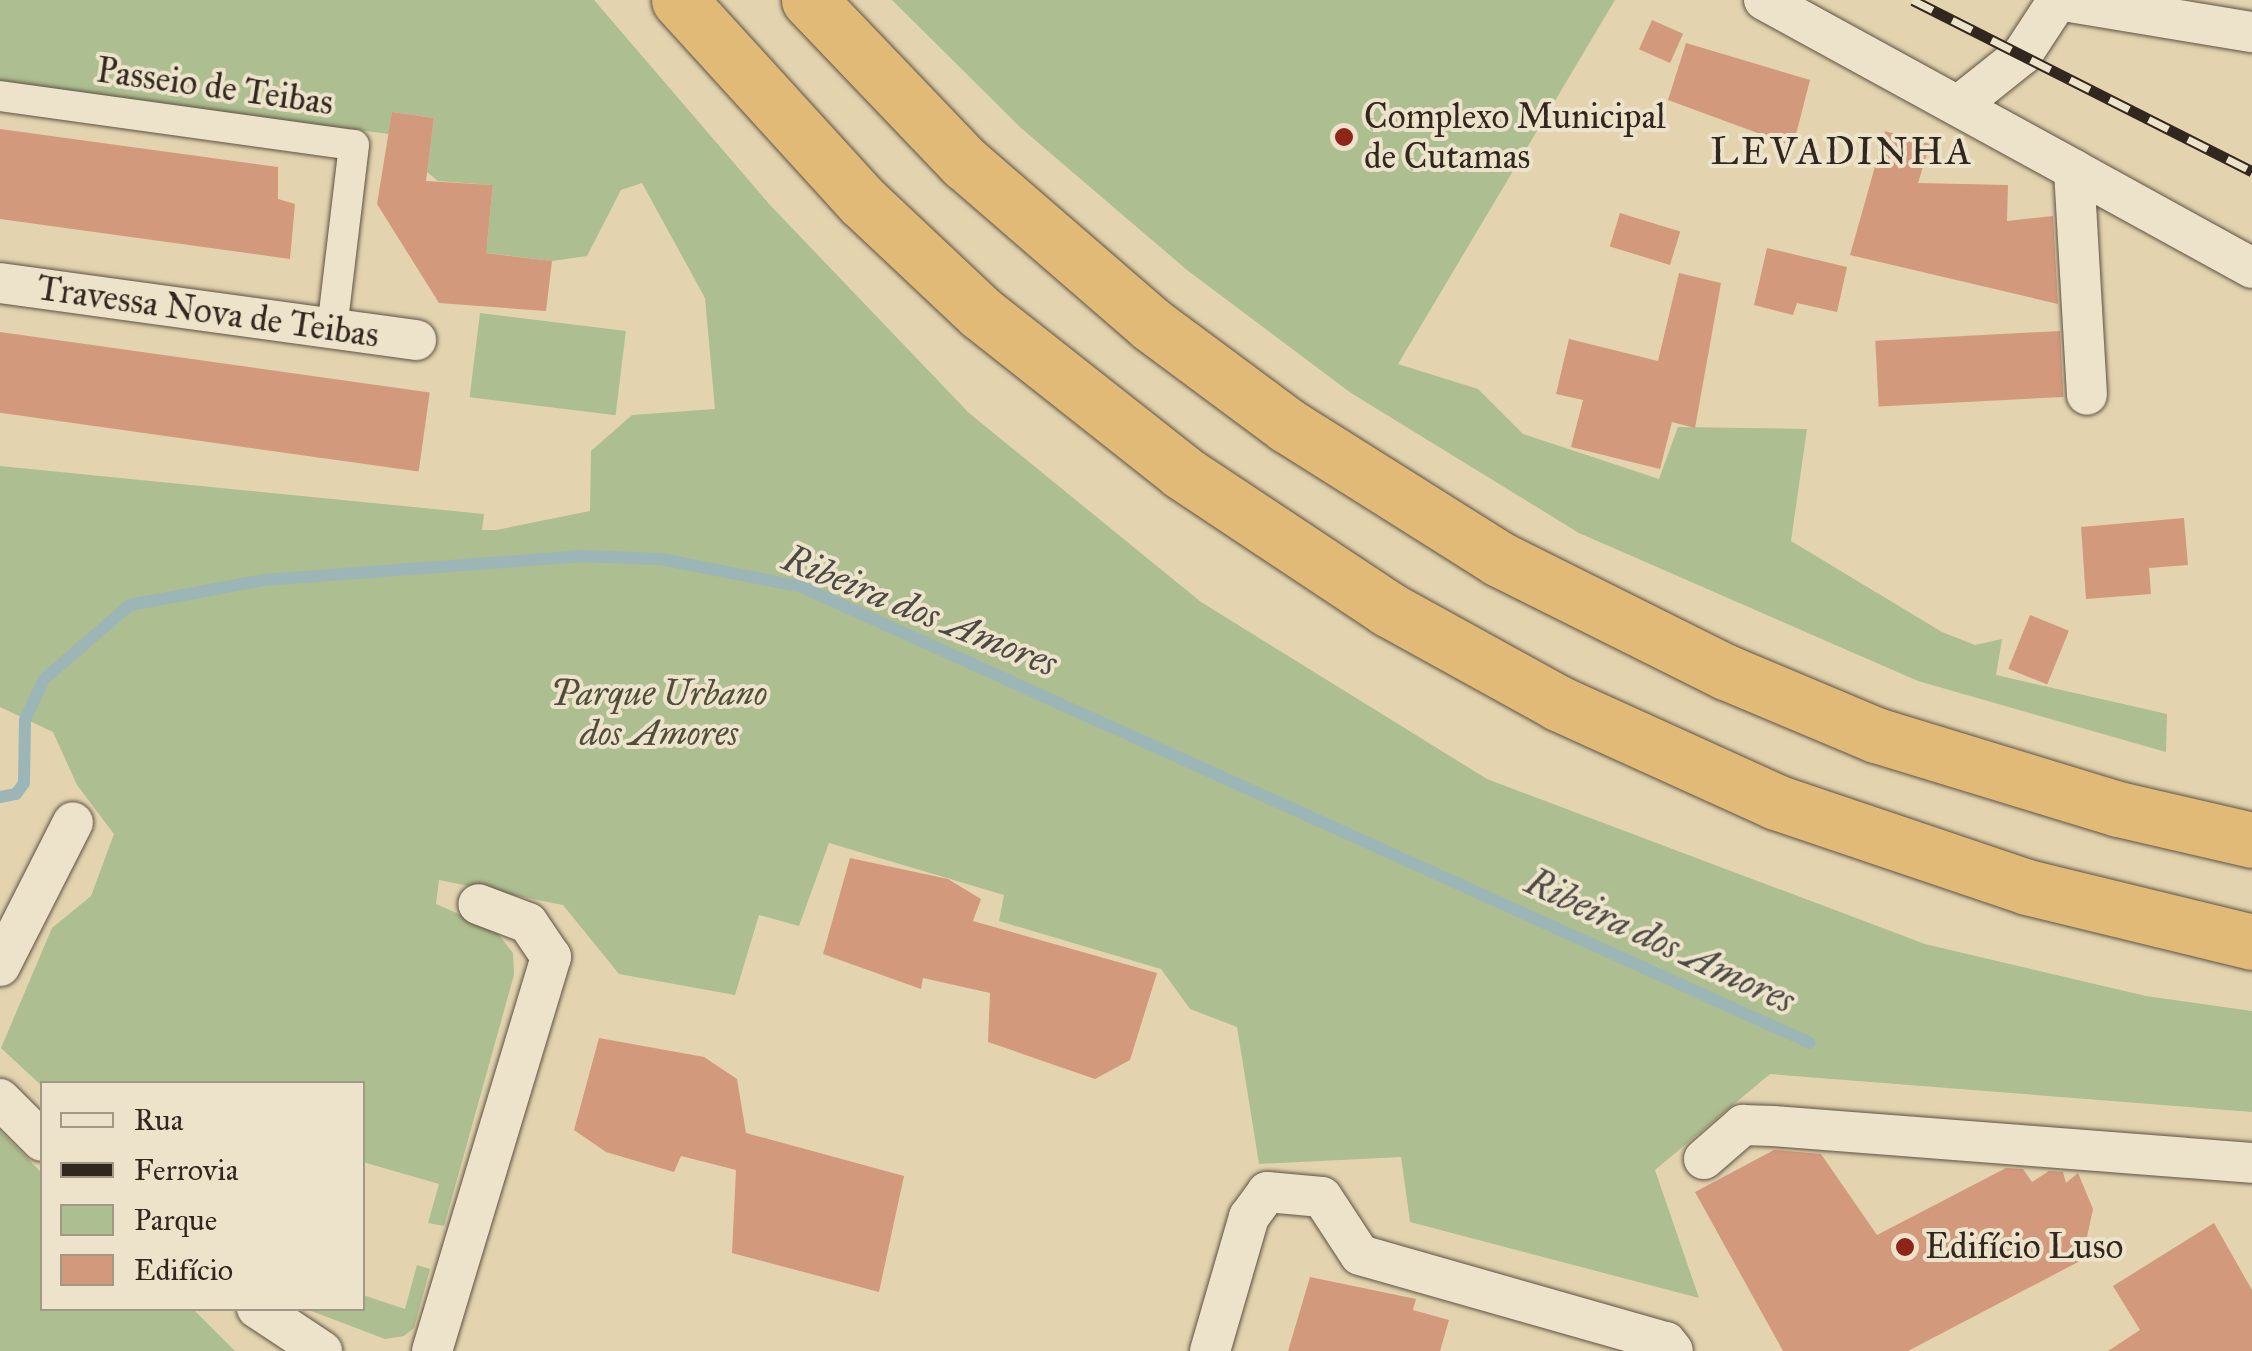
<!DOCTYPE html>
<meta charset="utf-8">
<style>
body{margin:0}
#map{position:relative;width:2252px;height:1351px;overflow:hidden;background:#e3d4af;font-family:"IM FELL Great Primer",serif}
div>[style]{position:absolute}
.green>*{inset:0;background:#adbe90;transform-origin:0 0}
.stream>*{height:12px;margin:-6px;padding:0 6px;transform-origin:6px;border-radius:6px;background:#9cb5b7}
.building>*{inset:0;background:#d3997d;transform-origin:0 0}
.roads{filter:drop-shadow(0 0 2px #5e5242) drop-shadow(0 0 2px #5e5242)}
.pedestrian>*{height:30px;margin:-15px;padding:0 15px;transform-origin:15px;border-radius:15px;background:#ede3cb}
.minor>*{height:40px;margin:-20px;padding:0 20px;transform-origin:20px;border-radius:20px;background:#ede3cb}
.motorway>*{height:55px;margin:-27.5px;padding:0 27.5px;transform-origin:27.5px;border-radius:27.5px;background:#e2ba78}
.rail>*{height:11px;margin-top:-5.5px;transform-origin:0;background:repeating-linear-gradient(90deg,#ede3cb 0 22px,#31271e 0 44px);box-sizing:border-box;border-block:2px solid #31271e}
.dots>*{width:28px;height:28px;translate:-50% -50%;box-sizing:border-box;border:5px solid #ede3cb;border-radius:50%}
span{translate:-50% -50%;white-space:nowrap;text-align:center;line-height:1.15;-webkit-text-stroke:8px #ede3cb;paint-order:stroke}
.street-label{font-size:35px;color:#31271e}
.poi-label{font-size:35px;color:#31271e}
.left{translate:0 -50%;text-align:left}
.park-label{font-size:35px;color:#504d3a;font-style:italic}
.neighbourhood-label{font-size:38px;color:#31271e;letter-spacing:2.5px}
.water-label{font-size:38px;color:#4c4a44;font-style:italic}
.legend{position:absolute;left:40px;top:1081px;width:325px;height:230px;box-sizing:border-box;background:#ede3cb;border:2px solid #a29886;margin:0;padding:12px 18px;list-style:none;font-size:30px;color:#31271e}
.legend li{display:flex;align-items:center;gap:20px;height:50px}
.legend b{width:50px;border:2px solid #a29886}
</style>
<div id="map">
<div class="green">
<div style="clip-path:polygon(0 0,594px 0,770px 205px,969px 413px,1201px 602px,1487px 779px,1925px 944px,2146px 996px,2252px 1011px,2252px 1112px,1770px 1074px,1655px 1170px,1699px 1298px,1410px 1222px,1401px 1157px,1259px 1164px,1237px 1027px,1190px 1009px,1161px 969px,999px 921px,1004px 895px,829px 843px,799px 926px,759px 915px,735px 995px,619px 974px,563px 905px,439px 880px,436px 904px,495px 930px,513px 953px,514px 975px,444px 1226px,428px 1223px,439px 1184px,363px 1162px,362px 1084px,42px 1086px,1px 1048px,52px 928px,91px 896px,114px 834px,77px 785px,53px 732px,0 707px,0 466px,484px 514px,482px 530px,496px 530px,590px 511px,591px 451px,632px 415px,715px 409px,705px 298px,642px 183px,621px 190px,587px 256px,552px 261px,464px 250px,487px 243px,493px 185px,438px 181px,427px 172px,434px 118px,392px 112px,389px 134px,0 84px)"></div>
<div style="clip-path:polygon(892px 0,1615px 0,1398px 364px,1478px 389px,1523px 434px,1659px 479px,1678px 427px,1807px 429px,1791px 541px,1942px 632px,1975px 645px,2002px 639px,1996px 675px,2167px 714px,2166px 752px,1918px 681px,1579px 533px,1351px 393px,1187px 270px,1021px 128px)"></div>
<div style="left:480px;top:313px;width:147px;height:85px;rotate:7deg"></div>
<div style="clip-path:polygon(0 1131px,42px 1173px,42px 1308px,193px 1309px,235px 1351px,0 1351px)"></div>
<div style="clip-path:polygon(417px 1265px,430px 1269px,414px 1328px,404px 1336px,385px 1339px,306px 1309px,362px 1308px,363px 1295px,405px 1309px)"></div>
</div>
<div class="stream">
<div style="left:0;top:797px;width:16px;rotate:-11deg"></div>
<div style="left:16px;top:794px;width:14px;rotate:-54deg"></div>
<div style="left:24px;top:783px;width:63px;rotate:-89.1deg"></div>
<div style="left:25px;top:720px;width:45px;rotate:-65.1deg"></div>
<div style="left:44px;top:679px;width:113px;rotate:-40.7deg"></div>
<div style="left:130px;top:605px;width:136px;rotate:-10.6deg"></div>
<div style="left:264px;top:580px;width:317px;rotate:-4.3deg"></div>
<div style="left:580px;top:556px;width:81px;rotate:2.1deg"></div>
<div style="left:661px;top:559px;width:144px;rotate:11.2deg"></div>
<div style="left:802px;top:587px;width:1106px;rotate:24.34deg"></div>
</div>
<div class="building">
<div style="left:1652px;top:20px;width:34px;height:32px;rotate:24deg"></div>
<div style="clip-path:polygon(1686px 43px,1810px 80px,1793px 146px,1668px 100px)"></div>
<div style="clip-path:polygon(392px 112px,434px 118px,426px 181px,493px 185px,486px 253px,552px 261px,546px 311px,439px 303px,377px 204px)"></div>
<div style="clip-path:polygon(0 129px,278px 167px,278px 199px,295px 204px,290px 259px,0 219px)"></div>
<div style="clip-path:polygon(1885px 131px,1930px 144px,1918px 183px,2008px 185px,2007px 221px,2053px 216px,2058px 304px,1850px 255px)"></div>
<div style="left:1620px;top:213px;width:63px;height:35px;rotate:17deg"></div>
<div style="clip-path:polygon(1767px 248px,1847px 267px,1837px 312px,1797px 303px,1793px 315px,1754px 305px)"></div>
<div style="clip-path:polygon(1679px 273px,1721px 283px,1695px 428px,1672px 422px,1660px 469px,1571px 447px,1583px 400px,1556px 394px,1569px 339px,1658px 361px)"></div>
<div style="left:2060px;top:331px;width:66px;height:185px;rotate:87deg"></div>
<div style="left:0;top:332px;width:434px;height:80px;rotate:8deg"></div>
<div style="clip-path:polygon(2184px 518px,2188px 565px,2149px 568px,2151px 594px,2086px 599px,2081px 527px)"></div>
<div style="left:2030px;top:615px;width:42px;height:58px;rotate:22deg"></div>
<div style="clip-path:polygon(850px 858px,948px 879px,981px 899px,973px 921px,1157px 973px,1130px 1060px,1095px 1079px,988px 1042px,990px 993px,923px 978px,921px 989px,823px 954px)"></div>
<div style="clip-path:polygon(599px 1038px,704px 1057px,737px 1079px,746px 1133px,904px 1176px,879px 1292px,732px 1253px,736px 1170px,681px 1156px,674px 1172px,606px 1152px,574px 1130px)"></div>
<div style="clip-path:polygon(1774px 1150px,1821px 1154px,1877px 1235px,2006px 1168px,2023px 1169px,2032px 1182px,2049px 1171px,2063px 1172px,2066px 1183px,2078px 1173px,2093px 1209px,2082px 1260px,1908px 1351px,1783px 1351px,1695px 1192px)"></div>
<div style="clip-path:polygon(2214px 1223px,2252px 1290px,2252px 1351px,2108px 1351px,2140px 1330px,2113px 1286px)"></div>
<div style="clip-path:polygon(1310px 1277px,1416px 1299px,1413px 1310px,1449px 1320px,1440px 1351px,1288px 1351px)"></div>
</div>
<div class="roads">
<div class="pedestrian">
<div style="left:0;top:96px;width:357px;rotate:7.9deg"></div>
<div style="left:354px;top:145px;width:185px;rotate:96.8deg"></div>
</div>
<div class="minor">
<div style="left:1764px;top:0;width:354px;rotate:28.7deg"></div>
<div style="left:2074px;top:170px;width:225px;rotate:86.7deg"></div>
<div style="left:1958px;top:106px;width:82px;rotate:-38.6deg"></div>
<div style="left:2022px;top:55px;width:66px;rotate:-56.8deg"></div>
<div style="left:2058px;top:0;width:197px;rotate:9.4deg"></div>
<div style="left:2074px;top:170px;width:203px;rotate:28.8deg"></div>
<div style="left:0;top:283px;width:420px;rotate:7.8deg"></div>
<div style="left:0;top:966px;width:161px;rotate:-63.1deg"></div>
<div style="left:0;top:1099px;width:59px;rotate:45deg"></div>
<div style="left:1704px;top:1159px;width:52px;rotate:-41.1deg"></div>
<div style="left:1743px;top:1125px;width:30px;rotate:2deg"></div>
<div style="left:1773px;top:1126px;width:480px;rotate:4.4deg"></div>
<div style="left:257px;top:1308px;width:78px;rotate:33.5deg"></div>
<div style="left:432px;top:1351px;width:412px;rotate:-73.2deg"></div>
<div style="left:551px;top:957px;width:41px;rotate:-124.1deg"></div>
<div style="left:528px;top:923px;width:53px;rotate:-159.2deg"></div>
<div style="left:1210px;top:1351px;width:140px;rotate:-73.8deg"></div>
<div style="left:1249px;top:1217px;width:31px;rotate:-54deg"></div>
<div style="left:1267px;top:1192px;width:55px;rotate:5.2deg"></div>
<div style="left:1322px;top:1197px;width:69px;rotate:56.8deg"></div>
<div style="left:1360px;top:1255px;width:318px;rotate:15.9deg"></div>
<div style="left:1666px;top:1342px;width:11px;rotate:52deg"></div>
</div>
<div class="motorway">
<div style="left:679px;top:0;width:272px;rotate:47.7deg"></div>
<div style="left:862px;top:201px;width:163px;rotate:43.3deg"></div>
<div style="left:981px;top:313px;width:256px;rotate:38.3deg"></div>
<div style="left:1182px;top:472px;width:247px;rotate:33.6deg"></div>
<div style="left:1388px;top:609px;width:194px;rotate:28.9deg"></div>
<div style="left:1558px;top:703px;width:239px;rotate:24.4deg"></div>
<div style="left:1776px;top:802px;width:265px;rotate:18.7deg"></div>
<div style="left:2027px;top:887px;width:232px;rotate:13.7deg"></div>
<div style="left:809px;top:0;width:226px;rotate:46.3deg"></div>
<div style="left:965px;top:163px;width:247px;rotate:40.9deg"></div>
<div style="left:1152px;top:325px;width:169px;rotate:36.6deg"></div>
<div style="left:1288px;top:426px;width:249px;rotate:32.2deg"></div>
<div style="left:1499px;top:559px;width:254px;rotate:26.5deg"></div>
<div style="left:1726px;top:672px;width:163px;rotate:22.8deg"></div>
<div style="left:1876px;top:735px;width:253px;rotate:17deg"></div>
<div style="left:2118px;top:809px;width:138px;rotate:13deg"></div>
</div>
</div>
<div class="rail">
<div style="left:1913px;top:0;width:380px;rotate:26.8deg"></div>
</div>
<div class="dots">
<div style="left:1344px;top:137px;background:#8f2418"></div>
<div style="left:1905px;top:1247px;background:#8f2418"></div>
</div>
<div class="street-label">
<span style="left:215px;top:87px;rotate:8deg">Passeio de Teibas</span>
<span style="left:208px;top:312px;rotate:8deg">Travessa Nova de Teibas</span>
</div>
<div class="poi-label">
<span class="left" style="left:1364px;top:137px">Complexo Municipal<br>de Cutamas</span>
<span class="left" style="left:1925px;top:1247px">Edifício Luso</span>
</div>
<div class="park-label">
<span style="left:659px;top:714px">Parque Urbano<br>dos Amores</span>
</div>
<div class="neighbourhood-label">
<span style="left:1842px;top:152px">LEVADINHA</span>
</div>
<div class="water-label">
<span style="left:920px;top:611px;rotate:22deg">Ribeira dos Amores</span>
<span style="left:1660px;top:941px;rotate:25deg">Ribeira dos Amores</span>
</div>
<ul class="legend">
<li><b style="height:12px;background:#ede3cb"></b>Rua</li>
<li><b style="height:12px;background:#31271e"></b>Ferrovia</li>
<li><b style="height:28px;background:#adbe90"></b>Parque</li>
<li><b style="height:28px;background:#d3997d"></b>Edifício</li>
</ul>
</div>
